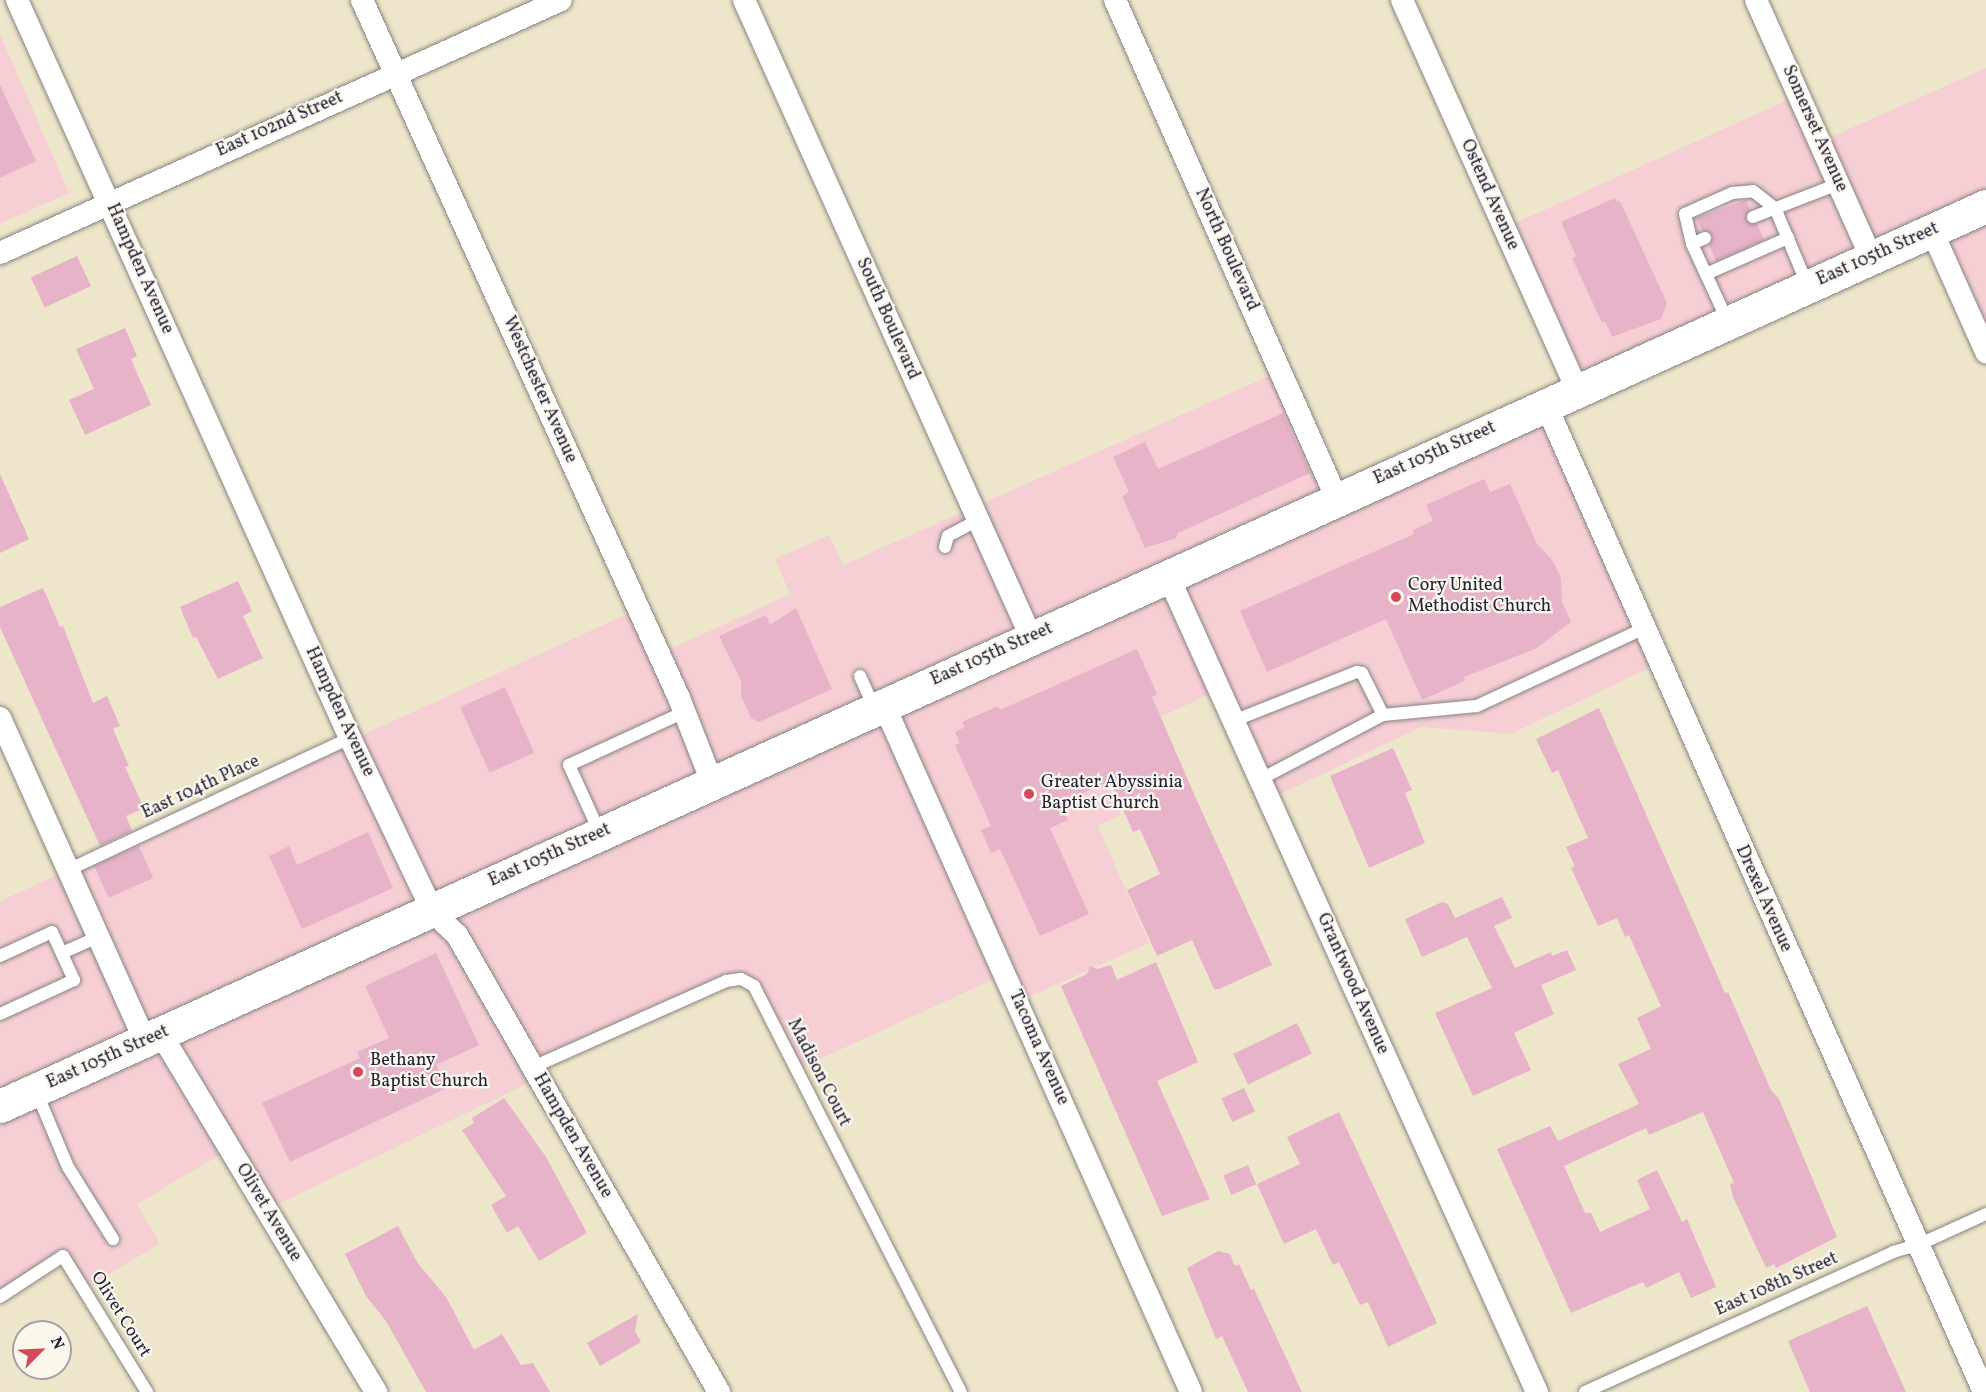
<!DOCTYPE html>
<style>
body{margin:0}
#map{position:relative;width:1986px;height:1392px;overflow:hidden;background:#eee6ca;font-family:Vollkorn,serif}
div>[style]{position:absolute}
.built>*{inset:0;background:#f6cfd5}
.building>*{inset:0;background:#e6b3c9;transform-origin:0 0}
.roads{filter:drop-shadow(0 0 2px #888482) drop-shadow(0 0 2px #888482)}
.lane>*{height:12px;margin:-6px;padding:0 6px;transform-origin:6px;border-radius:6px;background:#fff}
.street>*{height:22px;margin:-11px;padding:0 11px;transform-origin:11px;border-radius:11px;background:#fff}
.secondary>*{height:33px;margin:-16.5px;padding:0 16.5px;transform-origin:16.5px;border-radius:16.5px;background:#fff}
.dots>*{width:16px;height:16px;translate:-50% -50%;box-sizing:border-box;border:3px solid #fbf7ec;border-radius:50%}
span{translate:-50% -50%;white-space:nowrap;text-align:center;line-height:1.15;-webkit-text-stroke:4.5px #fbf7ec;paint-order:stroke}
.street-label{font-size:18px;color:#22223b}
.poi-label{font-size:18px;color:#22223b}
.left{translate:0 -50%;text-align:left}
.north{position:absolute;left:12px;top:1320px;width:60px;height:60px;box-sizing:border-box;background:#fbf7ec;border:2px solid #a4a2a5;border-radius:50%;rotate:66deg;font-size:16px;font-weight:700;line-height:24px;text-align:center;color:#22223b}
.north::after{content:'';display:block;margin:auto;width:21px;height:27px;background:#d1495b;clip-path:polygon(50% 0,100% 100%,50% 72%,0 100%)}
</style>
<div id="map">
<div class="built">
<div style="clip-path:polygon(0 34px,69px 193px,0 224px)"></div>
<div style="clip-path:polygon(1986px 68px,1986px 352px,1932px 232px,1577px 390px,1504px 228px,1799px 95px,1820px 142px)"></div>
<div style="clip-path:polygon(1280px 371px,1337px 499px,1546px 405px,1658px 664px,1510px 734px,1421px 727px,1268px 800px,1219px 690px,1092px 748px,1121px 815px,1098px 826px,1149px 943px,1018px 1002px,1005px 974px,796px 1070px,754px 986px,741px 979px,533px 1067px,539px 1078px,266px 1210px,230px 1149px,137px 1204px,160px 1244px,83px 1289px,63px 1257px,0 1297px,0 901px,638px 609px,659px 654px,790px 594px,775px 559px,829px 535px,843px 565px)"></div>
</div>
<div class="building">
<div style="clip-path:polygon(0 85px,36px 161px,0 178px)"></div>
<div style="clip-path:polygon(1615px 198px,1617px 202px,1620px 201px,1667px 303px,1661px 319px,1612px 337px,1605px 321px,1602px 323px,1572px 258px,1576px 256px,1561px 222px)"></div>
<div style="clip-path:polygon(1746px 200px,1750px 209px,1746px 220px,1757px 224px,1764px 240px,1716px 261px,1709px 245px,1713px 235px,1702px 230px,1696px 218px)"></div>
<div style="left:77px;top:256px;width:33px;height:51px;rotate:65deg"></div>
<div style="clip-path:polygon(125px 328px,137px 356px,131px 359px,151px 405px,85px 435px,69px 400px,94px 389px,76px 349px)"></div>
<div style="clip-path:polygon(1283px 413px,1310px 473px,1178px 533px,1176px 538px,1145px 548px,1122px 496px,1129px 492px,1113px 457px,1145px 442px,1158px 469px)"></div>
<div style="clip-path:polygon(0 474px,29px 539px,0 553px)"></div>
<div style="clip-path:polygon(1484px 479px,1490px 492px,1510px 484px,1537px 544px,1553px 561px,1561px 578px,1562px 602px,1571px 622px,1535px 649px,1464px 677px,1465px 681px,1422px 700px,1386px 619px,1267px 672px,1240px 611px,1414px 534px,1413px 530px,1433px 521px,1426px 505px)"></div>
<div style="clip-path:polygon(238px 581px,252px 611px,243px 616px,263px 658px,218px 679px,196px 637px,193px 638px,180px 607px)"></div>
<div style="clip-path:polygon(43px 588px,60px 627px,63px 626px,93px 703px,107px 696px,120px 726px,113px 729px,129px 766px,125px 767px,144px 808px,126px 816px,132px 831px,100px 846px,0 627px,0 607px)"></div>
<div style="clip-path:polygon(796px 608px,832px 689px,759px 722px,751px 718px,741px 696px,741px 680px,719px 636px,766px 615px,770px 625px)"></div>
<div style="clip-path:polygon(1137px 649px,1157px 694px,1152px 697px,1198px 803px,1272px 965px,1219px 989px,1214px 989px,1192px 940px,1157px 956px,1127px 890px,1160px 874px,1140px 829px,1133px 832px,1110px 781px,1061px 803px,1068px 820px,1050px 828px,1089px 914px,1040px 936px,1000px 849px,991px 853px,981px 830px,991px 826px,955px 745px,960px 743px,955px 732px,965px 727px,962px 722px,998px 706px,1000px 710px)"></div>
<div style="left:505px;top:687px;width:72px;height:49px;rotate:66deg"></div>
<div style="clip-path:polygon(1599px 708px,1725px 993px,1728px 992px,1771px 1090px,1779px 1099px,1837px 1237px,1776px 1268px,1774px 1264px,1766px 1268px,1733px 1197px,1730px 1184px,1734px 1183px,1703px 1112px,1649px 1135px,1646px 1128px,1564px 1166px,1585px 1213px,1591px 1213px,1600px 1232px,1650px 1209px,1637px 1180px,1657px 1170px,1682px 1222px,1687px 1219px,1716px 1287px,1691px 1298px,1679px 1272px,1646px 1288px,1643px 1282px,1571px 1313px,1497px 1149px,1550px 1126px,1558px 1141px,1639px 1104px,1618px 1064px,1651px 1049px,1637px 1018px,1661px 1006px,1629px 935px,1625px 937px,1617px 918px,1598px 926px,1571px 868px,1575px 866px,1566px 847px,1588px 838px,1558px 770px,1552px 773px,1536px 739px)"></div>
<div style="clip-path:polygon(1393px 748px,1412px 790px,1405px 793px,1425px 843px,1369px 868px,1330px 776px)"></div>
<div style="clip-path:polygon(368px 832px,393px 888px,302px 929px,269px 856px,289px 846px,297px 865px)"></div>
<div style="left:139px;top:846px;width:35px;height:49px;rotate:66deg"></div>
<div style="clip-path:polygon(1502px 897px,1512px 918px,1494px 926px,1515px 968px,1551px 952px,1552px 956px,1567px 950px,1576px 970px,1541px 985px,1554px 1014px,1514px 1033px,1531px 1070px,1473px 1096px,1435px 1013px,1492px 988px,1467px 937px,1422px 957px,1405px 919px,1442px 902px,1448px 904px,1455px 918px)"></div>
<div style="clip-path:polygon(436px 953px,479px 1045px,436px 1065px,447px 1088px,290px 1162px,262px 1103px,360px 1058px,357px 1052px,389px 1038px,365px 986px)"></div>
<div style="clip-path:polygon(1156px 962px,1198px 1062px,1157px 1081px,1210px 1199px,1162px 1216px,1061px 986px,1087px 974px,1090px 966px,1097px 969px,1111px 965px,1117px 980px)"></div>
<div style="left:1297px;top:1023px;width:34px;height:71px;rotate:64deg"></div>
<div style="left:1244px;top:1088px;width:26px;height:25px;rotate:65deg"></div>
<div style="clip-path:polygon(504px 1098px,546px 1157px,587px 1233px,539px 1261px,518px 1226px,507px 1233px,491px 1205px,506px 1196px,462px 1130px,474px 1123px,472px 1118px)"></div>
<div style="clip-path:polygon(1339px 1112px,1437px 1323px,1388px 1347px,1368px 1302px,1360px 1305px,1339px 1262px,1333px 1265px,1316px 1229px,1284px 1244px,1257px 1184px,1300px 1164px,1287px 1137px)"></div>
<div style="left:1248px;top:1165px;width:21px;height:27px;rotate:67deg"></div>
<div style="clip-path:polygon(398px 1226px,417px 1262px,446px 1297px,474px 1350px,502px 1334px,521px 1365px,533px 1363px,550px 1392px,426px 1392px,386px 1321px,366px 1296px,345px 1254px)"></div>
<div style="clip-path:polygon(1218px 1251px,1230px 1254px,1235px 1266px,1239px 1264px,1251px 1290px,1254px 1289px,1302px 1392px,1248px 1392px,1222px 1336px,1216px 1339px,1187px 1268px)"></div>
<div style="clip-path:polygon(1867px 1306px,1906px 1392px,1810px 1392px,1788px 1341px)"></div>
<div style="clip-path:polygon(638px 1314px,635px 1331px,641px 1342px,600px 1366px,587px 1343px)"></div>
</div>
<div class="roads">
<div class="lane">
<div style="left:1753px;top:217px;width:91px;rotate:-21.2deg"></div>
<div style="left:1705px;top:238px;width:14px;rotate:155deg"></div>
<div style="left:1692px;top:244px;width:86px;rotate:65.2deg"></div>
<div style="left:1692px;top:244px;width:31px;rotate:-103deg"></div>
<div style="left:1685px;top:214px;width:51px;rotate:-24.1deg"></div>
<div style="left:1732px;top:193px;width:21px;rotate:-5deg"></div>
<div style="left:1753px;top:191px;width:28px;rotate:38deg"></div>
<div style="left:1775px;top:208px;width:85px;rotate:67.1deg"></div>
<div style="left:1706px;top:274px;width:90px;rotate:-23.7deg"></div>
<div style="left:945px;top:547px;width:11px;rotate:-75deg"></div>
<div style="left:948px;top:536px;width:34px;rotate:-28deg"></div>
<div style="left:860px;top:676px;width:35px;rotate:66deg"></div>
<div style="left:1233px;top:721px;width:133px;rotate:-21.6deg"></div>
<div style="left:1357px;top:672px;width:5px;rotate:11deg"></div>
<div style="left:1362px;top:673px;width:47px;rotate:63.4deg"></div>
<div style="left:1259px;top:780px;width:140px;rotate:-27.7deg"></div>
<div style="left:1383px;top:715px;width:94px;rotate:-5.5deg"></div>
<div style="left:1477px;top:706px;width:183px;rotate:-24.9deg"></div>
<div style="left:600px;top:833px;width:75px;rotate:-114.5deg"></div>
<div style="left:569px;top:765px;width:127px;rotate:-24.7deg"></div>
<div style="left:68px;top:870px;width:311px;rotate:-25.1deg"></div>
<div style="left:62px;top:953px;width:39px;rotate:-24deg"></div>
<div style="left:0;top:956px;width:57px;rotate:-24.8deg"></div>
<div style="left:52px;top:932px;width:53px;rotate:65.4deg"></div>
<div style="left:74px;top:980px;width:81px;rotate:155.3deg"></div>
<div style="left:533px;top:1067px;width:211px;rotate:-24deg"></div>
<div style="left:726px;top:981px;width:15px;rotate:-8deg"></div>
<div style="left:741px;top:979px;width:15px;rotate:28deg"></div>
<div style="left:754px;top:986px;width:456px;rotate:63deg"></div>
<div style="left:36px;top:1091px;width:82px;rotate:67.2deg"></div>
<div style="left:68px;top:1167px;width:85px;rotate:58deg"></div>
<div style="left:0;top:1297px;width:75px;rotate:-33.1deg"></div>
<div style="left:63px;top:1256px;width:160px;rotate:58.3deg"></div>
<div style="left:1585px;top:1392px;width:338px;rotate:-24.4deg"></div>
<div style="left:1893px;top:1252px;width:26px;rotate:-16deg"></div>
<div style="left:1918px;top:1245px;width:75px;rotate:-24.5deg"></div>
</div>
<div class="street">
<div style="left:17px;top:0;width:810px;rotate:65.71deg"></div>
<div style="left:350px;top:738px;width:193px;rotate:64.5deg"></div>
<div style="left:433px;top:912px;width:33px;rotate:44deg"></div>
<div style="left:457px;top:935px;width:527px;rotate:60.17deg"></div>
<div style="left:362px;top:0;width:767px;rotate:65.57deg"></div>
<div style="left:679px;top:698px;width:90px;rotate:68.6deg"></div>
<div style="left:744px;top:0;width:699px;rotate:65.75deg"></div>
<div style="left:1115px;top:0;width:546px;rotate:66.02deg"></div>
<div style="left:1402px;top:0;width:427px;rotate:65.8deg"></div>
<div style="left:1756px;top:0;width:282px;rotate:65.9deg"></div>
<div style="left:1932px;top:231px;width:133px;rotate:65.9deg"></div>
<div style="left:0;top:253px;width:615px;rotate:-24.27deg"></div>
<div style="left:1546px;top:405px;width:1080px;rotate:66.07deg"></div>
<div style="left:1168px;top:576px;width:896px;rotate:65.67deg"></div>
<div style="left:884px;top:705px;width:752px;rotate:65.92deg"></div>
<div style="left:0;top:718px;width:354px;rotate:65.8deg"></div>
<div style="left:161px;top:1034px;width:418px;rotate:59deg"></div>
</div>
<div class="secondary">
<div style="left:0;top:1106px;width:2180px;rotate:-24.38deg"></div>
</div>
</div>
<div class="dots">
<div style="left:1396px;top:597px;background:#d1495b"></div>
<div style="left:1029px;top:794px;background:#d1495b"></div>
<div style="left:358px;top:1072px;background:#d1495b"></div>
</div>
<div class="street-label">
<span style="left:280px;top:125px;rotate:-24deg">East 102nd Street</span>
<span style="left:1814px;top:129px;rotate:66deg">Somerset Avenue</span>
<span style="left:1489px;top:195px;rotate:66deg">Ostend Avenue</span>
<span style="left:1226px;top:250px;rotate:66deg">North Boulevard</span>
<span style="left:1878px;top:255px;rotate:-24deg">East 105th Street</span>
<span style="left:139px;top:269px;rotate:66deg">Hampden Avenue</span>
<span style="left:887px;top:319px;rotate:66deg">South Boulevard</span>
<span style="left:539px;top:390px;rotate:66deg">Westchester Avenue</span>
<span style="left:1435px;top:454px;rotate:-24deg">East 105th Street</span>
<span style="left:992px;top:655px;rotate:-24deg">East 105th Street</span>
<span style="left:339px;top:712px;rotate:65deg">Hampden Avenue</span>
<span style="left:201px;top:788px;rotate:-25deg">East 104th Place</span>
<span style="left:550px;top:856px;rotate:-24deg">East 105th Street</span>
<span style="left:1763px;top:899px;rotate:66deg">Drexel Avenue</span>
<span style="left:1352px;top:984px;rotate:66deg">Grantwood Avenue</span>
<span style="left:1038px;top:1048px;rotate:66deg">Tacoma Avenue</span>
<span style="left:108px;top:1058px;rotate:-24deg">East 105th Street</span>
<span style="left:818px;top:1073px;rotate:63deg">Madison Court</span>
<span style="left:572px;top:1136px;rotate:60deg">Hampden Avenue</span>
<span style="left:268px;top:1213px;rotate:59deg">Olivet Avenue</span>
<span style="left:1777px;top:1285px;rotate:-24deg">East 108th Street</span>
<span style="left:120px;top:1315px;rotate:58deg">Olivet Court</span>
</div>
<div class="poi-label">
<span class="left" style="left:1408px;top:597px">Cory United<br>Methodist Church</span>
<span class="left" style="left:1041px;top:794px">Greater Abyssinia<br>Baptist Church</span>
<span class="left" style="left:370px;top:1072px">Bethany<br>Baptist Church</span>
</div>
<div class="north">N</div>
</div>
